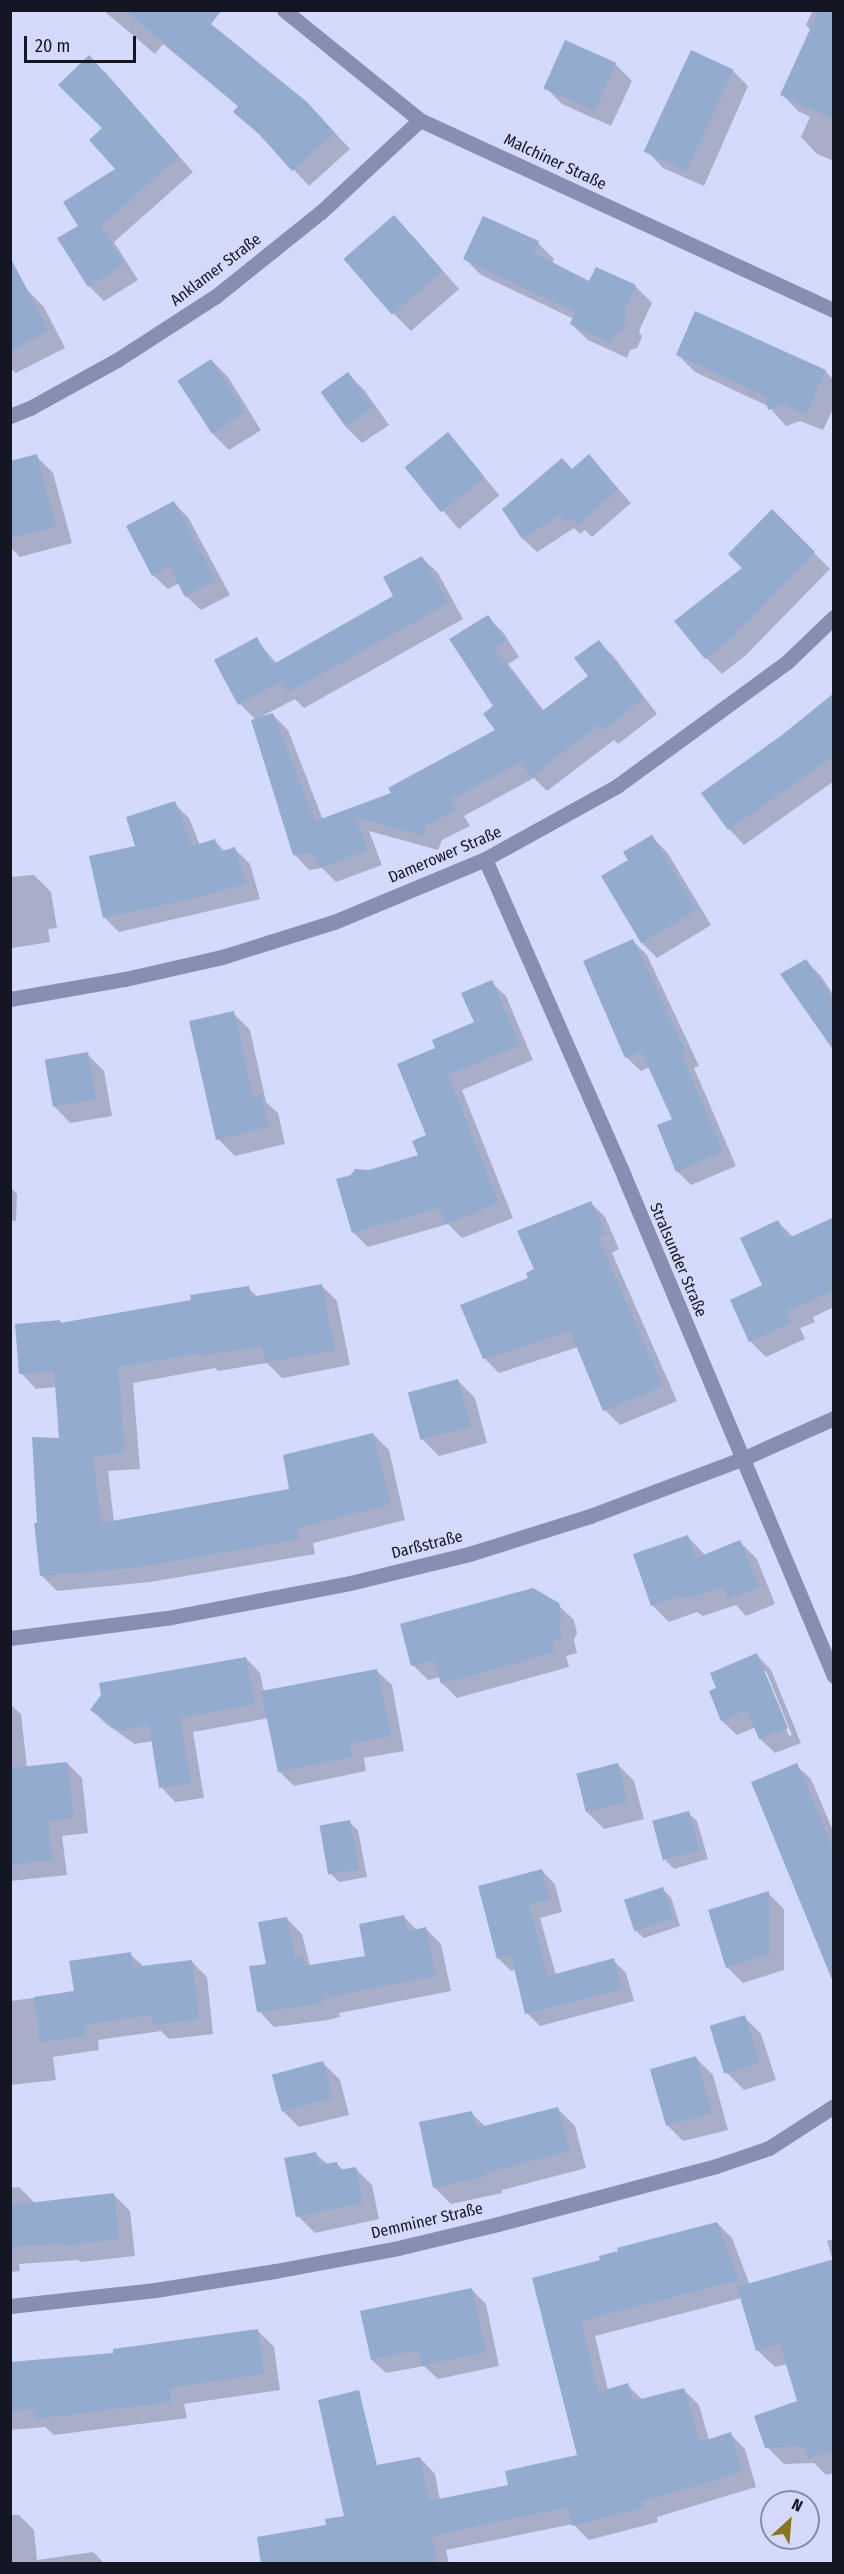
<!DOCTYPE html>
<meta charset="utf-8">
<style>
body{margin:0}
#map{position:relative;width:844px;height:2574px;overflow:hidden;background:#d4dafb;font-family:"Fira Sans Condensed",sans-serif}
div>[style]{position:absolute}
.shadow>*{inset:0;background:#0003;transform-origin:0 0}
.building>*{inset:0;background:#92abce;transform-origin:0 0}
.minor>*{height:15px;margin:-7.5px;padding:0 7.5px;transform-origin:7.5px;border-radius:7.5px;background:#888eb1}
span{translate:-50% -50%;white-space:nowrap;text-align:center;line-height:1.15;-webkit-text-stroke:6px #d4dafb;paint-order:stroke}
.street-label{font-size:16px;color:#141624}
.frame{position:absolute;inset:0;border:12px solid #141624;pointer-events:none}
.north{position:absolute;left:760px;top:2490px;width:60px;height:60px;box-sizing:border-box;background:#d4dafb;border:2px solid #878ca5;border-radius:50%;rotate:26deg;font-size:16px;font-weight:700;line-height:24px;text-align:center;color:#141624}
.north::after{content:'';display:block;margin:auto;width:21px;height:27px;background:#88771a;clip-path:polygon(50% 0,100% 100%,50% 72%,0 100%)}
.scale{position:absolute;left:24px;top:36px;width:112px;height:27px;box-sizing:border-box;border:3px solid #141624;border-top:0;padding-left:8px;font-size:18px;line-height:21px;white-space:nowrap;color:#141624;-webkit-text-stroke:4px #d4dafb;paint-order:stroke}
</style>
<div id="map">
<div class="shadow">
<div style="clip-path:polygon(103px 10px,170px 10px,323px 120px,350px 149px,309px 186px,269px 143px,235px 112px,239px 107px,163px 44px,155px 54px)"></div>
<div style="clip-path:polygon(813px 10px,834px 10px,834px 161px,817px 154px,801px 137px,810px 117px,798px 111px,782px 94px,811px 31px,806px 25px)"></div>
<div style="clip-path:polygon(615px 64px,632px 81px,611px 126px,562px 104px,545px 87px)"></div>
<div style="clip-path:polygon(104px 71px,193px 172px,114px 242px,138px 280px,104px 301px,89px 286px,80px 226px,118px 169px)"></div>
<div style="clip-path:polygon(733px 71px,748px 86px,704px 186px,663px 168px,648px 152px)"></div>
<div style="clip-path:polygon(411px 234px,459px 289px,411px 331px,394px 314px)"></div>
<div style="clip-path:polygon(538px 243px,554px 259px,552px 264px,590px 283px,596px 269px,636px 287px,652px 303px,639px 331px,642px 337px,637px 348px,630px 350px,627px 358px,588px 340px,571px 324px,574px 319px,481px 275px,464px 258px)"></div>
<div style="clip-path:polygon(27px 290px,44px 307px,65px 348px,16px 373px,10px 368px,10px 299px)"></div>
<div style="clip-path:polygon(678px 355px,825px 371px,834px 380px,834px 407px,823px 430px,800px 421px,786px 426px,768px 406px,695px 372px)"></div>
<div style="clip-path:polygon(211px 360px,228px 377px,261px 430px,229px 450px,212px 433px)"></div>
<div style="clip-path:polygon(348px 374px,365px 391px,389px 425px,362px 443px,345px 426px)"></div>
<div style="left:448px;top:434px;width:80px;height:53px;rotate:50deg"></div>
<div style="clip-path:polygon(36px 456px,53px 473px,72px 543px,20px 557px,10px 547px,10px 463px)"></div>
<div style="clip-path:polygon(589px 456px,631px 503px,592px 537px,585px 530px,580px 534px,574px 528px,537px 552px,523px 539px,504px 509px,572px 470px)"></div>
<div style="clip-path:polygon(174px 503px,188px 517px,230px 595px,201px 610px,186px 596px,180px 583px,168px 589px,153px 575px)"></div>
<div style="clip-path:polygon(772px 511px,830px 569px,746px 655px,722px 674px,706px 658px)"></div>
<div style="clip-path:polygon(422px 558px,438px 573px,463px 619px,304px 708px,295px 699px,262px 716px,272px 714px,288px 730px,323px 820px,393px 794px,497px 730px,487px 617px,503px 632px,519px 657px,508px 664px,544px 711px,590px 677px,599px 642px,614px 657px,657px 714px,618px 744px,614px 740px,547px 791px,534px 778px,464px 816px,470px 826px,442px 840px,438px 850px,369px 831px,382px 865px,336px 882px,322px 868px,309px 870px,294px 854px,256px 720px,240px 704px,256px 639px,277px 664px,396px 597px)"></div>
<div style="clip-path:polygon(834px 694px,834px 781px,744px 845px,729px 829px,782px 736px)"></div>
<div style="clip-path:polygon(174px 803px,189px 818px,200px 845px,215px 841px,225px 852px,235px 849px,250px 864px,260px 899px,119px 932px,104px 917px,136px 847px)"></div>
<div style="clip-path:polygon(652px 837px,667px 852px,711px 925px,657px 958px,642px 943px,603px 877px,630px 861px)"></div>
<div style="clip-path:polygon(34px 875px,51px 892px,57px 928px,48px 929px,50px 942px,12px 948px,10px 877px)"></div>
<div style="clip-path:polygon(633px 941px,647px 955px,699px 1066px,694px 1068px,736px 1166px,691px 1185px,677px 1171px,674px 1120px,650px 1067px,641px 1071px,627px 1058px,585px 962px)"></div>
<div style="clip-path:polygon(806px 961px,821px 976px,834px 996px,834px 1048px)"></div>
<div style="clip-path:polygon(491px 982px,506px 996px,533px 1060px,462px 1090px,513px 1218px,462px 1238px,448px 1224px,368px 1247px,353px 1232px,369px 1172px,420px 1156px,428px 1136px,437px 1049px,476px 1023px)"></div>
<div style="clip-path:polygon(233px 1013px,250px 1030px,266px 1102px,278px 1113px,285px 1144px,235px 1156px,218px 1139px)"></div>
<div style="clip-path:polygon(87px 1054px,104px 1071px,112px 1116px,70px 1123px,54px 1106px)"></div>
<div style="clip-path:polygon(10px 1187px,17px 1194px,16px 1221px,10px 1220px)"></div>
<div style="clip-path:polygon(591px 1203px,605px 1217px,619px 1249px,612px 1253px,677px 1401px,620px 1425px,605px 1410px,578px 1347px,499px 1373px,484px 1358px,536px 1270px)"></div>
<div style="clip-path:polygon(834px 1218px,834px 1307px,813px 1317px,815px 1322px,800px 1328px,805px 1339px,766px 1357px,750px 1341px,778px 1222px,794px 1238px)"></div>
<div style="clip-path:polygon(322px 1286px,337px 1301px,350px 1365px,282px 1378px,267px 1363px,218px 1371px,215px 1368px,133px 1383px,140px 1469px,108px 1471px,114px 1522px,291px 1491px,373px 1434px,389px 1450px,405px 1520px,313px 1543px,315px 1554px,150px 1582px,57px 1591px,41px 1575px,39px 1524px,61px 1439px,57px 1387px,36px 1389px,21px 1373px,60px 1321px,63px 1324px,193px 1301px,248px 1288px,258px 1297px)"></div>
<div style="clip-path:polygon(458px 1381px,475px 1398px,487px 1443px,439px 1456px,422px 1439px)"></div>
<div style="clip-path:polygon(688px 1537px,706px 1556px,740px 1542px,757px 1559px,775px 1604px,746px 1616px,736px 1605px,703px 1616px,697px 1612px,669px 1622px,652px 1605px)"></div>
<div style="clip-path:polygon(558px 1605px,574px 1620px,577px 1633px,574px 1640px,577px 1653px,566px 1656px,569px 1667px,457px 1698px,442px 1683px,440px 1677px,428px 1680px,413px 1665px)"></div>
<div style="clip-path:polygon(evenodd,757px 1655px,771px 1670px,801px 1743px,775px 1753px,760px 1739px,756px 1727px,737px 1735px,722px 1721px,711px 1692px,718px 1689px,757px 1655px,762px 1671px,766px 1671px,792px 1735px,789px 1736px,762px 1671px)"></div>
<div style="clip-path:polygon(246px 1658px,260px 1673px,264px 1692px,377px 1671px,392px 1685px,404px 1751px,364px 1758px,366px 1771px,294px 1786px,279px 1771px,269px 1718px,193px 1732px,204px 1798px,175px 1802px,161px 1787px,153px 1741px,135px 1744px,106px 1724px,92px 1710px)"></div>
<div style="clip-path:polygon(10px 1704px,21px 1714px,27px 1768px,67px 1763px,82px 1778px,88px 1833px,62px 1836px,67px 1875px,10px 1881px)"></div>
<div style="clip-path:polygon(617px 1764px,634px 1781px,644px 1819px,604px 1829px,587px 1812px)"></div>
<div style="clip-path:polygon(796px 1765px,811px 1779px,834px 1833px,834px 1976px,830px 1972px)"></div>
<div style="clip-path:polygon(688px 1813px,697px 1821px,708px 1859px,674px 1869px,666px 1861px)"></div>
<div style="clip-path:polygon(349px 1822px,358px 1830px,367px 1877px,339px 1882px,331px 1874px)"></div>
<div style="clip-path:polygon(542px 1871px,555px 1884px,562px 1912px,540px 1918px,556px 1975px,613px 1960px,626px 1973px,634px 2001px,540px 2026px,527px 2013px,516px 1969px,511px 1971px,498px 1958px)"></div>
<div style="clip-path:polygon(662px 1889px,671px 1897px,680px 1926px,644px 1938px,635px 1930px)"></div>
<div style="clip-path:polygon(768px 1893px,784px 1909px,784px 1970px,743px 1983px,727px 1967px)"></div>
<div style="clip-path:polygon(404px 1917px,417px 1930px,425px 1928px,441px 1944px,451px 1991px,339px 2013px,340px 2017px,328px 2020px,274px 2027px,259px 2011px,267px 1965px,287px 1919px,302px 1934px,310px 1966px,367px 1957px)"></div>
<div style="clip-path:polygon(130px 1954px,144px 1967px,192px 1962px,207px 1977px,213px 2034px,169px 2039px,161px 2031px,98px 2040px,99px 2050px,53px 2057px,56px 2080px,10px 2085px,10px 2001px,75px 1993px)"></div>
<div style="clip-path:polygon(744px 2017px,761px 2034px,776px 2080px,744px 2090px,727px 2073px)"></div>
<div style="clip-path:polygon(696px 2058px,713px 2075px,728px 2130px,683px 2141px,666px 2124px)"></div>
<div style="clip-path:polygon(323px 2063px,340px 2080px,349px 2115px,299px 2127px,282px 2110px)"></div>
<div style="clip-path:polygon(558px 2109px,575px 2126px,586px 2168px,502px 2190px,502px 2193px,451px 2204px,434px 2187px,471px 2113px,486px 2127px)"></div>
<div style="clip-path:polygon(316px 2154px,328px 2165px,336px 2163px,344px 2171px,355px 2168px,372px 2185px,379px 2219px,315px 2233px,298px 2216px)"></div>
<div style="clip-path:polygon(19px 2187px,36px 2204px,113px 2194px,130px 2211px,135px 2256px,80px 2262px,78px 2260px,19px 2264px,20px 2271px,10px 2272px,10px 2188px)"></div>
<div style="clip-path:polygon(717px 2223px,732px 2238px,750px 2285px,833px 2261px,827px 2241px,834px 2239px,834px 2473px,826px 2475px,814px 2463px,784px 2464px,767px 2447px,799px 2402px,787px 2364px,775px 2367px,757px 2350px,742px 2298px,595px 2336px,608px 2390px,627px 2385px,643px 2400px,684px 2390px,699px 2405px,709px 2440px,730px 2434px,745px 2449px,756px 2487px,657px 2517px,658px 2522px,589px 2540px,573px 2524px,446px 2550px,449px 2564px,372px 2564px,420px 2458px,435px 2474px,440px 2500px,509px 2486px,578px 2456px,534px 2279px,602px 2261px)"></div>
<div style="clip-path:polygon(472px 2290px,486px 2304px,499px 2366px,438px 2379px,424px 2366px,386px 2373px,372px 2360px)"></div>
<div style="clip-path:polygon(257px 2330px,274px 2347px,280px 2390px,184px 2404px,187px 2418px,54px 2435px,45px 2427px,10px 2430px,10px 2364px,115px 2354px)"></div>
<div style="clip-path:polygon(10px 2515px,19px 2515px,34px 2530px,37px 2560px,93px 2552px,105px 2564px,10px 2564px)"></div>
</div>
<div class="building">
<div style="clip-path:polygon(125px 10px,222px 10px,211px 24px,307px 102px,335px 133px,292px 171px,259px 134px,233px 112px,238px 106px)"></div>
<div style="clip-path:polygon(819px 10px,834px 10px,834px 120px,780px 95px)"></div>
<div style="left:565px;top:40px;width:56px;height:53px;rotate:24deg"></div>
<div style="left:691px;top:50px;width:47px;height:112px;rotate:25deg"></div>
<div style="clip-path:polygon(89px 55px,179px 156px,101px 226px,124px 264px,88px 287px,57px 238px,78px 226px,63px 202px,115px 169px,89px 140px,102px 128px,58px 85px)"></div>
<div style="left:394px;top:215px;width:74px;height:67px;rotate:49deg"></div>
<div style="clip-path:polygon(483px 216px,539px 241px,534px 253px,589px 281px,596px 267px,636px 285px,624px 313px,627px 320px,621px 332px,614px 335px,611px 343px,570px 324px,575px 312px,463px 259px)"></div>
<div style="clip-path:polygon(10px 257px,49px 331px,10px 351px)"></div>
<div style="clip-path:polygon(695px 311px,826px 370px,806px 414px,782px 404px,768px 410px,765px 396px,676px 355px)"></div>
<div style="left:211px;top:359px;width:63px;height:40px;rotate:57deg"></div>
<div style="left:348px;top:372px;width:43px;height:34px;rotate:54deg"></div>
<div style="left:448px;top:432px;width:58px;height:56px;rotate:51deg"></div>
<div style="clip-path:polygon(37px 454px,56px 527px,10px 538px,10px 461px)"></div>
<div style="clip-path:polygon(589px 454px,618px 489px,577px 525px,571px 517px,565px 522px,559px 515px,522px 539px,502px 509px,562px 458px,572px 469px)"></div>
<div style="clip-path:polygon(174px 501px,216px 580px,185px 597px,169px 566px,152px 576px,126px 526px)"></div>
<div style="clip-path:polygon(772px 509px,815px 552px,730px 639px,705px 659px,674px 621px,742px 568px,728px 554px)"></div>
<div style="clip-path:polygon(422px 556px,449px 603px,287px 693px,281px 682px,238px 705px,214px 660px,257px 637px,272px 665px,393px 596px,383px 577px)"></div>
<div style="clip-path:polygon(488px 615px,506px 641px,494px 648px,542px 711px,588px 676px,574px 658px,599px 640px,643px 699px,602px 730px,598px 725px,531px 777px,520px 763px,450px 800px,456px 810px,427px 825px,423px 836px,355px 817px,368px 850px,320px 868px,313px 853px,293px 855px,251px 720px,273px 713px,315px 821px,391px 793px,388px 788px,495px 730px,483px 714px,493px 706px,449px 639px)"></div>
<div style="clip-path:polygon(834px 693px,834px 756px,728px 830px,701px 793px,782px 735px)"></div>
<div style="clip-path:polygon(175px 801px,192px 846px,215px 839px,219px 852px,235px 847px,246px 884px,199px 897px,103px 918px,89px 856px,135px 846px,126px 817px)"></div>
<div style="clip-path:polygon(652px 835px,697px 910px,641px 943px,601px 876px,628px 860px,623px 852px)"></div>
<div style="clip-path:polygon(633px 939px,686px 1052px,681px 1054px,723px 1151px,676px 1172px,657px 1125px,672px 1119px,641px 1051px,625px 1058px,583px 961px)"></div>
<div style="clip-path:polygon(806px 959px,834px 1001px,834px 1051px,780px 974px)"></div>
<div style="clip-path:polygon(492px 980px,519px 1045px,448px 1075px,499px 1203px,446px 1224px,439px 1208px,352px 1233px,336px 1179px,351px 1175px,355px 1169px,369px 1170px,418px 1155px,412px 1141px,426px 1135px,397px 1064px,435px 1048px,432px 1040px,474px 1022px,461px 993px)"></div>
<div style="clip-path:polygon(234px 1011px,253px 1097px,261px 1095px,269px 1127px,216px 1140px,189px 1021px)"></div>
<div style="left:88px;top:1052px;width:48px;height:44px;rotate:80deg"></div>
<div style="clip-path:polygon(591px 1201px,606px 1234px,598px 1238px,663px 1386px,603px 1411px,570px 1331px,483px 1359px,460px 1305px,528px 1278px,526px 1273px,534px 1269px,517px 1231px)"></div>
<div style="clip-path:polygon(834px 1217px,834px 1291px,785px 1312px,791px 1323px,749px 1342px,730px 1300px,762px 1285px,740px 1238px,778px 1220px,787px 1239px)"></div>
<div style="clip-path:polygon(322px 1284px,335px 1350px,265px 1363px,262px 1346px,200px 1356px,200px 1353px,118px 1367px,125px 1453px,93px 1456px,101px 1523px,289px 1489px,283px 1455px,373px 1433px,391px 1504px,298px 1528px,300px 1539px,133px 1568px,40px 1576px,34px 1523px,37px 1523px,32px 1437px,59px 1438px,54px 1371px,19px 1374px,15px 1324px,60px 1320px,60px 1323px,191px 1300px,190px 1295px,249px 1286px,251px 1297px)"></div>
<div style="left:458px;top:1379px;width:49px;height:52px;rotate:75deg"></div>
<div style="clip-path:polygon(688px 1535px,696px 1558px,740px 1540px,759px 1587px,728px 1599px,723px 1587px,685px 1599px,679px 1596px,651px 1606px,633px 1554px)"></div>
<div style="clip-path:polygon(533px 1588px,559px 1603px,563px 1617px,559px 1624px,563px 1638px,552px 1641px,555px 1652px,441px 1684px,434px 1660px,411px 1666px,400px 1624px)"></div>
<div style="clip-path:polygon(757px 1653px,788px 1728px,759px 1739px,747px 1710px,721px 1721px,709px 1691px,716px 1688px,710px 1673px)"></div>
<div style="clip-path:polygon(246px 1657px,255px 1704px,180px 1718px,191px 1784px,159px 1788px,149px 1725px,120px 1731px,90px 1710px,101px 1695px,99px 1683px)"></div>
<div style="clip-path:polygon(377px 1669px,391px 1736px,350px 1744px,352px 1757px,278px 1772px,261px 1691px)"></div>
<div style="clip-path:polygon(67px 1762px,74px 1818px,48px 1821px,53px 1860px,10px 1865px,10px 1768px)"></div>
<div style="left:618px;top:1763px;width:40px;height:43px;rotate:76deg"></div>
<div style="clip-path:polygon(797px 1763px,834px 1850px,833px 1982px,751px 1782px)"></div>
<div style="left:689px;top:1811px;width:41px;height:38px;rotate:75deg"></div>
<div style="left:350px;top:1820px;width:50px;height:31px;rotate:80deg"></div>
<div style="clip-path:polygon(542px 1869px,550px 1899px,529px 1905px,548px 1976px,614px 1958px,622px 1989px,525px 2014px,511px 1955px,497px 1959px,478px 1886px)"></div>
<div style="left:663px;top:1887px;width:33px;height:41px;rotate:72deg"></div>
<div style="clip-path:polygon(769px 1891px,769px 1954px,726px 1968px,708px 1910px)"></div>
<div style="clip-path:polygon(404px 1915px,408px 1931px,426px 1927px,436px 1976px,324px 1998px,325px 2001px,312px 2005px,257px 2012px,249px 1966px,266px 1964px,258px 1922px,287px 1917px,295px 1958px,303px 1957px,304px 1966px,365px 1956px,359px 1924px)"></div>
<div style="clip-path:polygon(131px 1952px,133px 1967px,192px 1960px,199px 2019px,153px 2025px,151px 2015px,84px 2025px,85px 2036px,40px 2042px,34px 1997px,74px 1991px,69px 1961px)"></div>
<div style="left:745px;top:2015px;width:50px;height:37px;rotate:73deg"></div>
<div style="left:696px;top:2056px;width:59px;height:48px;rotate:74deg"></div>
<div style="left:323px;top:2061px;width:38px;height:53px;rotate:75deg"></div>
<div style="clip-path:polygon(558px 2107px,570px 2151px,486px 2173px,486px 2176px,433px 2188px,419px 2122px,472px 2111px,476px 2128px)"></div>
<div style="clip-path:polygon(316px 2152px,319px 2165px,337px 2162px,339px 2170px,356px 2167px,363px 2203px,296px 2217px,284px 2158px)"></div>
<div style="clip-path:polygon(114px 2193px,119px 2239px,62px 2246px,62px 2243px,10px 2247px,10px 2205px)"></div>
<div style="clip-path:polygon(717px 2222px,739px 2280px,581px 2321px,598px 2392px,628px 2383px,633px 2401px,684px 2388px,700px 2442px,731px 2432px,742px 2472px,642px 2502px,644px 2507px,572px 2526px,568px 2507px,432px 2536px,437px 2564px,261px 2564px,257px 2537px,326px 2525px,325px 2519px,344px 2516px,318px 2400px,359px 2390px,377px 2465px,420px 2457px,429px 2501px,508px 2485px,505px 2471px,577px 2455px,532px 2278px,600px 2260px,599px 2256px,618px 2251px,617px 2248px)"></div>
<div style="clip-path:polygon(834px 2259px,834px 2450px,808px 2459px,804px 2446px,765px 2448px,754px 2416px,797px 2401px,780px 2344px,756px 2351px,737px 2287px)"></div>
<div style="clip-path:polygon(472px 2288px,486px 2352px,422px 2366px,419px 2350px,371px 2360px,360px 2311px)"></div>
<div style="clip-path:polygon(258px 2329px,264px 2374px,169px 2388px,171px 2402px,36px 2419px,35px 2410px,10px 2412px,10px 2362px,113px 2353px,113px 2349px)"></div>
</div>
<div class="minor">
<div style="left:284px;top:10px;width:175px;rotate:39deg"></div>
<div style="left:420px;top:120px;width:456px;rotate:24.7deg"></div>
<div style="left:10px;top:416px;width:22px;rotate:-22deg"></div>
<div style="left:30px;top:408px;width:99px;rotate:-28.9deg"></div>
<div style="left:117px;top:360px;width:118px;rotate:-32.9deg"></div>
<div style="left:216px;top:296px;width:134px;rotate:-38.7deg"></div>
<div style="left:321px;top:212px;width:135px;rotate:-42.9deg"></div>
<div style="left:485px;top:859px;width:346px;rotate:66.3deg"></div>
<div style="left:624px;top:1176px;width:542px;rotate:67.22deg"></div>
<div style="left:10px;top:999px;width:117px;rotate:-9.9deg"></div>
<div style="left:125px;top:979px;width:99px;rotate:-12.8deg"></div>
<div style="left:222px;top:957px;width:117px;rotate:-17.4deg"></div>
<div style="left:334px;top:922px;width:164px;rotate:-22.6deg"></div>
<div style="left:485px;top:859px;width:151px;rotate:-28.9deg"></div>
<div style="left:617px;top:786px;width:210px;rotate:-36.1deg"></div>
<div style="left:787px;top:662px;width:65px;rotate:-43.8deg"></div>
<div style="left:10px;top:1638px;width:158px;rotate:-7.3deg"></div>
<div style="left:167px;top:1618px;width:186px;rotate:-10.8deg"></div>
<div style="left:350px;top:1583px;width:122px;rotate:-13.7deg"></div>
<div style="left:469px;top:1554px;width:127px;rotate:-17.4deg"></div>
<div style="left:590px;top:1516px;width:162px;rotate:-20.6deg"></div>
<div style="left:742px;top:1459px;width:101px;rotate:-24deg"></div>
<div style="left:10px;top:2306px;width:146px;rotate:-6.3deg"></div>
<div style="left:155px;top:2290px;width:121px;rotate:-9deg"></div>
<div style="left:275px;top:2271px;width:125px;rotate:-10.6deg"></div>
<div style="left:398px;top:2248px;width:103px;rotate:-13.5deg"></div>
<div style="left:498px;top:2224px;width:226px;rotate:-14.9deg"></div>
<div style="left:716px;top:2166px;width:56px;rotate:-18.8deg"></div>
<div style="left:769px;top:2148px;width:77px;rotate:-32.9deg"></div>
</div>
<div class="street-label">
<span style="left:555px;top:162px;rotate:25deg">Malchiner Straße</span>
<span style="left:216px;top:270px;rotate:-37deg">Anklamer Straße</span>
<span style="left:445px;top:855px;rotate:-23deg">Damerower Straße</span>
<span style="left:678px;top:1260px;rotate:67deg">Stralsunder Straße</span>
<span style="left:427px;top:1545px;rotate:-14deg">Darßstraße</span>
<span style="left:427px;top:2221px;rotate:-13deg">Demminer Straße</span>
</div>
<div class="frame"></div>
<div class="north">N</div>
<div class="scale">20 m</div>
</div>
